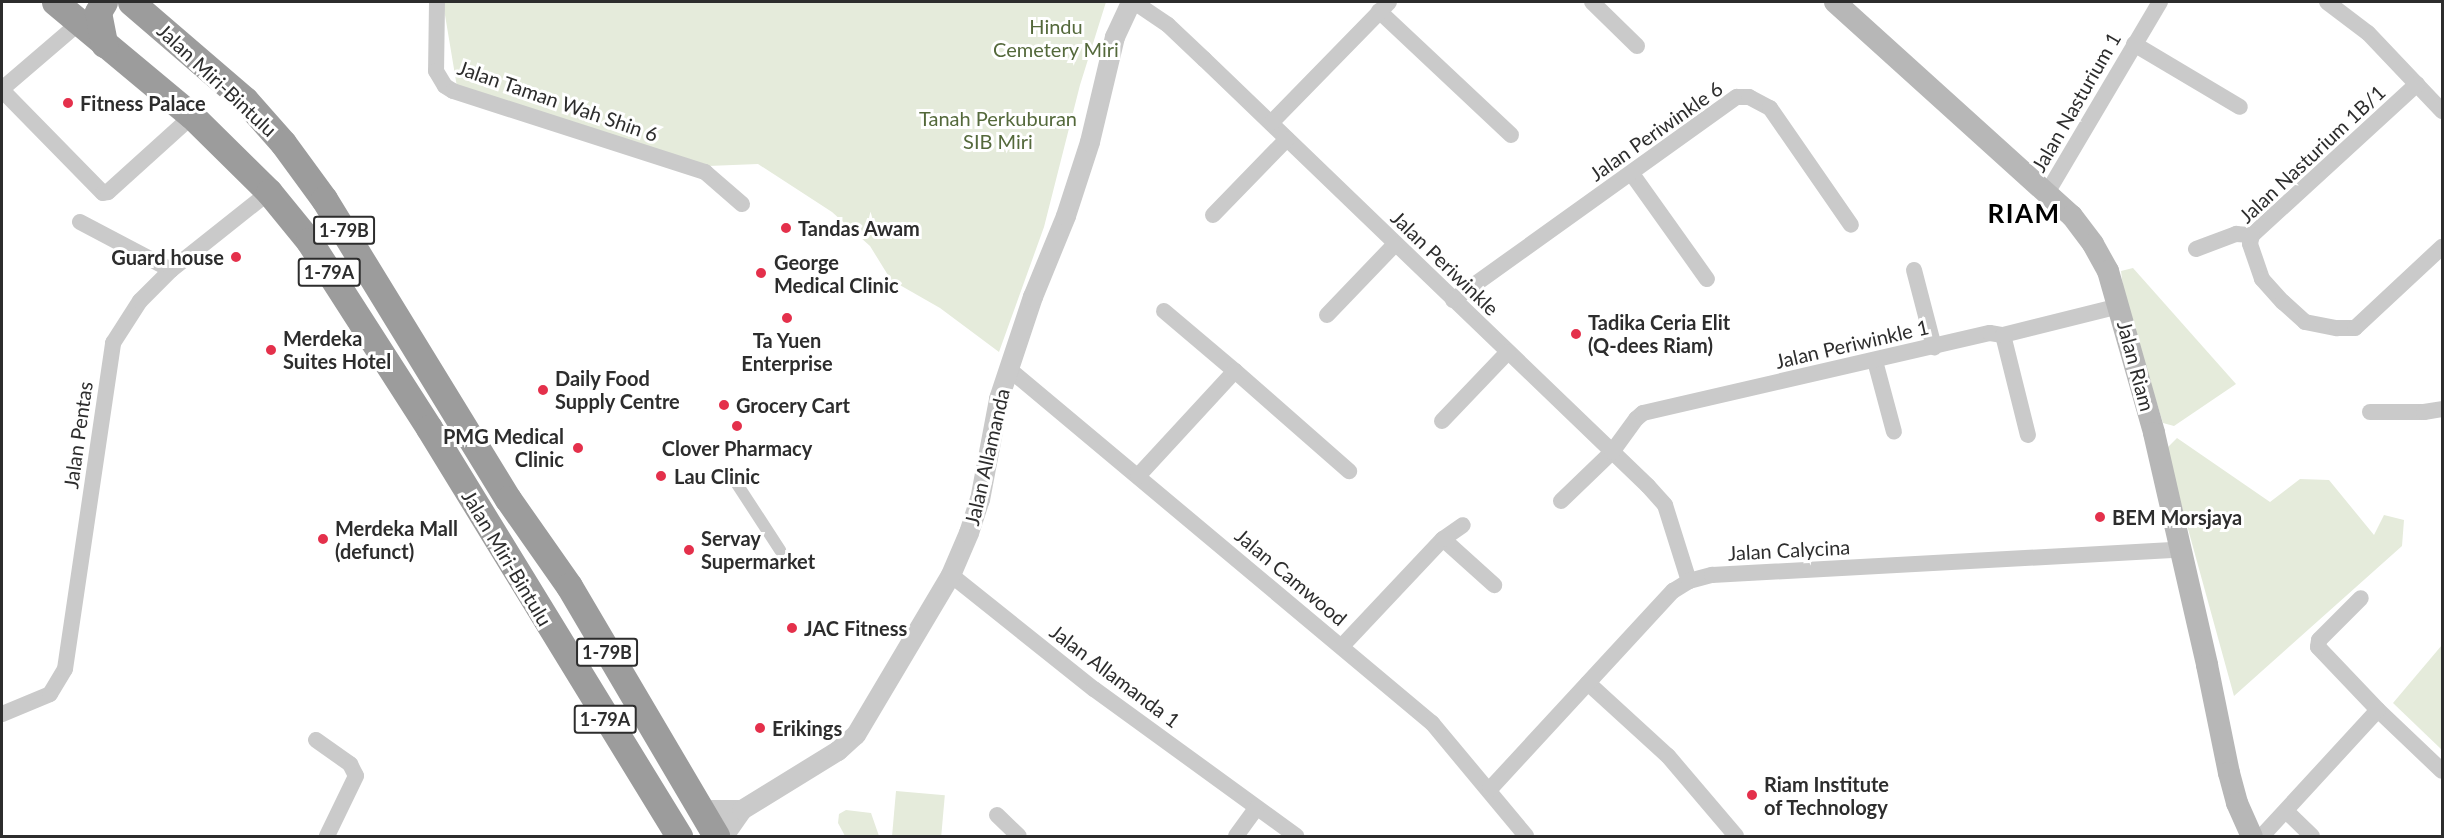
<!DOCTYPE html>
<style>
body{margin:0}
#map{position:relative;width:2444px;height:838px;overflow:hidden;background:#fff;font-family:Lato,sans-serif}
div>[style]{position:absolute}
.green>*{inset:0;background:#e5ebdb;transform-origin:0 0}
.pedestrian>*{height:12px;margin:-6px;padding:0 6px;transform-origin:6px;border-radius:6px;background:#cacaca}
.minor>*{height:16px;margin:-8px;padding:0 8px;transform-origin:8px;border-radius:8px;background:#cacaca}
.tertiary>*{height:20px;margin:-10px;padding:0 10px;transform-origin:10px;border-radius:10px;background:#cacaca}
.secondary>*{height:22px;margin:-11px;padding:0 11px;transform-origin:11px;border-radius:11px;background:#b7b7b7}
.trunk>*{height:27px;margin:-13.5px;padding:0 13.5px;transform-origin:13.5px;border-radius:13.5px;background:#9c9c9c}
.dots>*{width:16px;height:16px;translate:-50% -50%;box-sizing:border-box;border:3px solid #fff;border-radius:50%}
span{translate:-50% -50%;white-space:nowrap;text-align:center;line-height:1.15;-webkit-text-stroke:6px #fff;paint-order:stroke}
.shield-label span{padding:2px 4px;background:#fff;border:2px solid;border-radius:4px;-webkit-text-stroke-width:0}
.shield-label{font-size:18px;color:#2d2d2d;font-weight:700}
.park-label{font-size:20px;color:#54693b}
.street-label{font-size:20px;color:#2d2d2d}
.poi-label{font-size:20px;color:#2d2d2d;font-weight:700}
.left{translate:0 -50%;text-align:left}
.right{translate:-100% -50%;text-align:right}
.district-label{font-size:26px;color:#000;font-weight:700;letter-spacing:1.5px}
.frame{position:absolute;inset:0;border:3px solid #2d2d2d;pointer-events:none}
</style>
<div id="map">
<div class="green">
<div style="clip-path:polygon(445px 2px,1106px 2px,1080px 85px,1044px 227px,999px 352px,940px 308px,891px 280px,870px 246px,832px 212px,758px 164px,708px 166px,457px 87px,444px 9px)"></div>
<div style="clip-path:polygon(2133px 268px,2236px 384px,2174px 426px,2163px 423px,2125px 303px,2121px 271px)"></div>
<div style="clip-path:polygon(2177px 438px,2270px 502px,2300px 479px,2329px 480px,2374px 535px,2384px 515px,2404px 520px,2402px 546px,2234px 696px,2166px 449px)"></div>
<div style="clip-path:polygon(2442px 645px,2442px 750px,2393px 703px)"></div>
<div style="left:896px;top:791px;width:49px;height:45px;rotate:5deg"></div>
<div style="clip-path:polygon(846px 810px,871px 813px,879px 836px,845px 836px,838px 823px,839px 814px)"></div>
</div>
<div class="pedestrian">
<div style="left:737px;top:484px;width:79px;rotate:56.9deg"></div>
</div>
<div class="minor">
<div style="left:437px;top:2px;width:69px;rotate:90.8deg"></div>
<div style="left:436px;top:71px;width:17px;rotate:59deg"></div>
<div style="left:445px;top:86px;width:9px;rotate:32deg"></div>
<div style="left:453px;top:91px;width:265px;rotate:17.8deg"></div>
<div style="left:705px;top:172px;width:49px;rotate:40.9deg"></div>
<div style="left:1134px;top:2px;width:41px;rotate:34.1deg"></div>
<div style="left:1168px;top:25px;width:50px;rotate:43.4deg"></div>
<div style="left:1204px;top:59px;width:616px;rotate:43.88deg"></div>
<div style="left:1648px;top:486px;width:25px;rotate:48deg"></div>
<div style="left:1665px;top:505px;width:80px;rotate:72.5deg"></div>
<div style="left:1592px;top:2px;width:63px;rotate:44.4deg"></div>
<div style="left:2327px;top:2px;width:51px;rotate:37.1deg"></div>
<div style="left:2368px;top:33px;width:108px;rotate:46.5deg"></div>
<div style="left:1379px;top:11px;width:181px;rotate:43.2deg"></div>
<div style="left:2134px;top:44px;width:123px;rotate:30.7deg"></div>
<div style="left:2417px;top:84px;width:224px;rotate:137.5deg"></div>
<div style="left:2252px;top:235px;width:9px;rotate:103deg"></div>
<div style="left:2250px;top:244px;width:37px;rotate:71deg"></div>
<div style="left:2262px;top:279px;width:31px;rotate:48deg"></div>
<div style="left:2283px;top:302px;width:30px;rotate:42deg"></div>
<div style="left:2305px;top:322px;width:33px;rotate:11deg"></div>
<div style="left:2337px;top:328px;width:18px"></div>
<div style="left:2355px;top:328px;width:119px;rotate:-43deg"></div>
<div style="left:2px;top:89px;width:101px;rotate:-40.6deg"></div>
<div style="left:2px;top:90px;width:144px;rotate:45.6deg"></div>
<div style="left:103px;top:193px;width:5px;rotate:-11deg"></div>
<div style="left:108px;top:192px;width:113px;rotate:-42.1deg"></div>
<div style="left:1271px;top:123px;width:169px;rotate:-45.7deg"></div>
<div style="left:1632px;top:174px;width:129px;rotate:54.5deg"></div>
<div style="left:2047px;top:193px;width:222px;rotate:-59.4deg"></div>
<div style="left:1213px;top:215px;width:106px;rotate:-45.8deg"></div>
<div style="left:80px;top:222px;width:103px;rotate:27.8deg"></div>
<div style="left:2196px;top:249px;width:43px;rotate:-20.6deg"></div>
<div style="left:2236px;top:234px;width:16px;rotate:4deg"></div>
<div style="left:1914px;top:270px;width:80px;rotate:75.4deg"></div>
<div style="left:1453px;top:300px;width:349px;rotate:-35.6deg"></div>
<div style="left:1737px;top:97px;width:12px"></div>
<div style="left:1749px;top:97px;width:24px;rotate:28deg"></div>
<div style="left:1770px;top:108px;width:142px;rotate:55.3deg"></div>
<div style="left:1164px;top:311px;width:93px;rotate:40.2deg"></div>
<div style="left:1327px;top:315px;width:98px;rotate:-46.2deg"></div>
<div style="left:2003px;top:335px;width:103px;rotate:76deg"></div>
<div style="left:1875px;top:361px;width:73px;rotate:75deg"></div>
<div style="left:1009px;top:369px;width:552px;rotate:39.93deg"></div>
<div style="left:1432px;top:723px;width:147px;rotate:50.2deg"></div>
<div style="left:2370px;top:412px;width:54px"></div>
<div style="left:2424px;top:412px;width:18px;rotate:-9deg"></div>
<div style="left:1442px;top:421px;width:95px;rotate:-46.3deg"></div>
<div style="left:1138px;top:476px;width:143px;rotate:-47.3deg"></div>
<div style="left:1235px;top:371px;width:152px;rotate:41.3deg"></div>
<div style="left:1561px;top:501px;width:71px;rotate:-43.9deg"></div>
<div style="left:1612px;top:452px;width:41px;rotate:-54deg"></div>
<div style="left:1636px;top:419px;width:9px;rotate:-41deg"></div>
<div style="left:1643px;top:413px;width:356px;rotate:-13deg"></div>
<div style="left:1990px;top:333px;width:13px;rotate:9deg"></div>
<div style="left:2003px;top:335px;width:120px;rotate:-14deg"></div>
<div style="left:1443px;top:539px;width:69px;rotate:42deg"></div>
<div style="left:951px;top:575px;width:183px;rotate:38.6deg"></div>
<div style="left:1094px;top:689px;width:250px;rotate:36deg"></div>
<div style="left:1342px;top:646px;width:147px;rotate:-46.7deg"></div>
<div style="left:1443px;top:539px;width:24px;rotate:-35deg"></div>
<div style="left:1588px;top:683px;width:108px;rotate:42.4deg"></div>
<div style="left:1668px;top:756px;width:105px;rotate:49.6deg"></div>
<div style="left:2378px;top:710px;width:88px;rotate:43.6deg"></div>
<div style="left:2px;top:714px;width:52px;rotate:-22.6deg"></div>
<div style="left:50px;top:694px;width:29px;rotate:-59deg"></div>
<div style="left:65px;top:669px;width:330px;rotate:-81.6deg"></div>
<div style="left:113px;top:343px;width:50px;rotate:-57.3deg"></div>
<div style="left:140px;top:301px;width:44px;rotate:-45deg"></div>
<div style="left:171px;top:270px;width:125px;rotate:-38.5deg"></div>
<div style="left:316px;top:740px;width:42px;rotate:35.2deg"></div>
<div style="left:350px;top:764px;width:13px;rotate:63deg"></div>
<div style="left:356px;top:776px;width:67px;rotate:115.8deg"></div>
<div style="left:1490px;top:789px;width:270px;rotate:-47.3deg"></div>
<div style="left:1673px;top:591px;width:19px;rotate:-32deg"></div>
<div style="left:1689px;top:581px;width:24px;rotate:-15deg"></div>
<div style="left:1712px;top:575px;width:470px;rotate:-3.1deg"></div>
<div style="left:2286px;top:811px;width:36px;rotate:44deg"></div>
<div style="left:997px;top:815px;width:30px;rotate:44deg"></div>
<div style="left:1236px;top:836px;width:34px;rotate:-54deg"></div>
<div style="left:2262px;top:836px;width:171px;rotate:-47.4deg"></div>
<div style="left:2378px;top:710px;width:87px;rotate:-133.6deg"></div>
<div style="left:2318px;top:647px;width:7px;rotate:-82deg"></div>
<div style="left:2319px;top:640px;width:59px;rotate:-45deg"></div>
</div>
<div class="tertiary">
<div style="left:698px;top:810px;width:44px"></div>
<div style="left:724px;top:836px;width:32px;rotate:-55deg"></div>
<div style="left:742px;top:810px;width:113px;rotate:-31.6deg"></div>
<div style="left:838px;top:751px;width:24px;rotate:-42deg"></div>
<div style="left:856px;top:735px;width:186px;rotate:-59.3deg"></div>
<div style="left:951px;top:575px;width:46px;rotate:-66.8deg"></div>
<div style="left:969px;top:533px;width:35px;rotate:-72deg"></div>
<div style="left:980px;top:500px;width:103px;rotate:-79.3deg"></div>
<div style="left:999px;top:399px;width:108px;rotate:-71.6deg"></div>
<div style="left:1033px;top:297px;width:87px;rotate:-67.8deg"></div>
<div style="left:1066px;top:216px;width:78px;rotate:-72deg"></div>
<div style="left:1090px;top:142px;width:108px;rotate:-76.6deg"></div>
<div style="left:1115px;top:37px;width:38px;rotate:-65deg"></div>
</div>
<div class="secondary">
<div style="left:1835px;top:2px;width:319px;rotate:42.1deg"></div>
<div style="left:2072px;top:216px;width:35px;rotate:53deg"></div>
<div style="left:2093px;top:244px;width:31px;rotate:61deg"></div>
<div style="left:2108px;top:271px;width:168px;rotate:74.1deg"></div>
<div style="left:2154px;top:433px;width:238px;rotate:77.1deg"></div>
<div style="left:2207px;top:665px;width:110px;rotate:78.5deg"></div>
<div style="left:2229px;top:773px;width:31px;rotate:75deg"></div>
<div style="left:2237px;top:803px;width:36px;rotate:66deg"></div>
</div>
<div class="trunk">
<div style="left:55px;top:2px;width:178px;rotate:39.8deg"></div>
<div style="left:192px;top:116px;width:108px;rotate:44.6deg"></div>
<div style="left:269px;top:192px;width:63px;rotate:50.8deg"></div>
<div style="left:309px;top:241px;width:222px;rotate:57.3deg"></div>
<div style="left:429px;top:428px;width:479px;rotate:58.5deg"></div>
<div style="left:104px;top:2px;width:12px;rotate:121deg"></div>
<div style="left:98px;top:12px;width:33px;rotate:79deg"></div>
<div style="left:131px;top:2px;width:150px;rotate:40.7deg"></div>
<div style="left:245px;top:100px;width:57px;rotate:48.5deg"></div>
<div style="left:283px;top:143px;width:69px;rotate:53.8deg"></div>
<div style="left:324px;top:199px;width:352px;rotate:58.5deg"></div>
<div style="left:508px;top:499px;width:106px;rotate:55deg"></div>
<div style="left:569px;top:586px;width:290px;rotate:59.5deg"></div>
</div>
<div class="dots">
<div style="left:68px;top:103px;background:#e4304b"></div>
<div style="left:786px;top:228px;background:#e4304b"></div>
<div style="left:236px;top:257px;background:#e4304b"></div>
<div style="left:761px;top:273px;background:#e4304b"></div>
<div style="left:787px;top:318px;background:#e4304b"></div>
<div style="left:1576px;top:334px;background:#e4304b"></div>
<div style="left:271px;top:350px;background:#e4304b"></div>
<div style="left:543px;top:390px;background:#e4304b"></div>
<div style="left:724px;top:405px;background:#e4304b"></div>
<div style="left:737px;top:426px;background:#e4304b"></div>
<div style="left:578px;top:448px;background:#e4304b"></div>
<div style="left:661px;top:476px;background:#e4304b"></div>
<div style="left:2100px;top:517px;background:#e4304b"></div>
<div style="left:323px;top:539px;background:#e4304b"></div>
<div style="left:689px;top:550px;background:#e4304b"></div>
<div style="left:792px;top:628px;background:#e4304b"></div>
<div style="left:760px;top:728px;background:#e4304b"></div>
<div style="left:1752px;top:795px;background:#e4304b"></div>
</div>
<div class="shield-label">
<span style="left:344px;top:230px">1-79B</span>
<span style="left:329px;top:272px">1-79A</span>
<span style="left:607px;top:652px">1-79B</span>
<span style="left:605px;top:719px">1-79A</span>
</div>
<div class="park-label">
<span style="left:1056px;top:38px">Hindu<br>Cemetery Miri</span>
<span style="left:998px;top:130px">Tanah Perkuburan<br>SIB Miri</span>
</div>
<div class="street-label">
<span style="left:217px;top:80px;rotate:43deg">Jalan Miri-Bintulu</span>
<span style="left:558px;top:101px;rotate:19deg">Jalan Taman Wah Shin 6</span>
<span style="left:2076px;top:102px;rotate:-60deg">Jalan Nasturium 1</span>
<span style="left:1656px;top:131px;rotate:-35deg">Jalan Periwinkle 6</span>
<span style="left:2312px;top:154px;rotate:-43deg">Jalan Nasturium 1B/1</span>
<span style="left:1445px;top:263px;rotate:44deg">Jalan Periwinkle</span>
<span style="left:1852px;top:344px;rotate:-13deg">Jalan Periwinkle 1</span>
<span style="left:2136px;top:366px;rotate:75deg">Jalan Riam</span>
<span style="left:78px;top:435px;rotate:-82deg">Jalan Pentas</span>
<span style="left:987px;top:457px;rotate:-77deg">Jalan Allamanda</span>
<span style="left:1789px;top:550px;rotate:-3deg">Jalan Calycina</span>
<span style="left:507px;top:558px;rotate:59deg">Jalan Miri-Bintulu</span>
<span style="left:1291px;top:577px;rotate:40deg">Jalan Camwood</span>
<span style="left:1115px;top:676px;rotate:37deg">Jalan Allamanda 1</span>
</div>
<div class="poi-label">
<span class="left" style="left:80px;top:103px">Fitness Palace</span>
<span class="left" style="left:798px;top:228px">Tandas Awam</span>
<span class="right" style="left:224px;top:257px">Guard house</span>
<span class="left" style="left:774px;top:274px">George<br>Medical Clinic</span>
<span class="left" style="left:1588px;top:334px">Tadika Ceria Elit<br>(Q-dees Riam)</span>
<span class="left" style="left:283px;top:350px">Merdeka<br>Suites Hotel</span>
<span style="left:787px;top:352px">Ta Yuen<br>Enterprise</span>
<span class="left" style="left:555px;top:390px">Daily Food<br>Supply Centre</span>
<span class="left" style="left:736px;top:405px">Grocery Cart</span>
<span class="right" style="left:564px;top:448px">PMG Medical<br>Clinic</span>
<span style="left:737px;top:448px">Clover Pharmacy</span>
<span class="left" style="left:674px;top:476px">Lau Clinic</span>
<span class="left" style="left:2112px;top:517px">BEM Morsjaya</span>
<span class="left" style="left:335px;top:540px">Merdeka Mall<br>(defunct)</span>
<span class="left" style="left:701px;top:550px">Servay<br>Supermarket</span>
<span class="left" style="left:804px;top:628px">JAC Fitness</span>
<span class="left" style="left:772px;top:728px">Erikings</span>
<span class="left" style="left:1764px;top:796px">Riam Institute<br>of Technology</span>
</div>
<div class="district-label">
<span style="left:2024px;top:214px">RIAM</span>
</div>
<div class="frame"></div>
</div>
